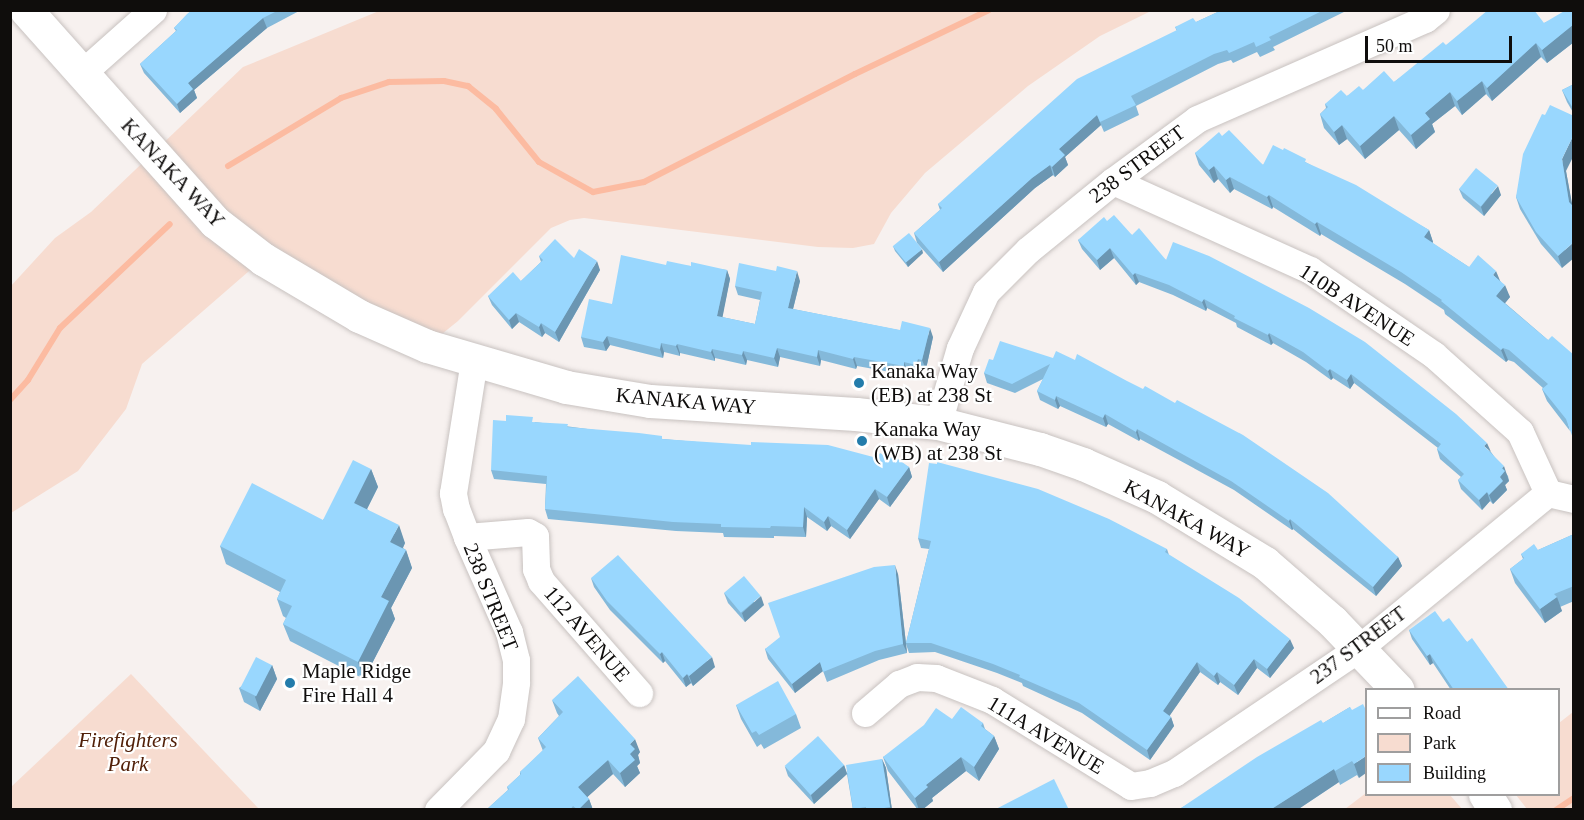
<!DOCTYPE html>
<style>
body{margin:0}
#map{position:relative;width:1584px;height:820px;overflow:hidden;background:#f7f1ef;font-family:"Times New Roman",serif}
div>[style]{position:absolute}
.green>*{inset:0;background:#f7dcd0}
.stream>*{height:6px;margin:-3px;padding:0 3px;transform-origin:3px;border-radius:3px;background:#fcbba1}
.roads{filter:drop-shadow(0 0 2px #c8c2c0) drop-shadow(0 0 2px #c8c2c0)}
.minor>*{height:27px;margin:-13.5px;padding:0 13.5px;transform-origin:13.5px;border-radius:13.5px;background:#fff}
.major>*{height:33px;margin:-16.5px;padding:0 16.5px;transform-origin:16.5px;border-radius:16.5px;background:#fff}
.wall>*{inset:0;background:#84b9da}
.shaded-wall>*{inset:0;background:#6b96b2}
.building>*{inset:0;background:#99d7fe;transform-origin:0 0}
.dots>*{width:16px;height:16px;translate:-50% -50%;box-sizing:border-box;border:3px solid #fff;border-radius:50%}
span{translate:-50% -50%;white-space:nowrap;text-align:center;line-height:1.15;-webkit-text-stroke:4.5px #fff;paint-order:stroke}
.street-label{font-size:21px;color:#0f0d0c}
.poi-label{font-size:21px;color:#0f0d0c}
.left{translate:0 -50%;text-align:left}
.park-label{font-size:21px;color:#512009;font-style:italic}
.frame{position:absolute;inset:0;border:12px solid #0f0d0c;pointer-events:none}
.legend{position:absolute;left:1365px;top:688px;width:195px;height:108px;box-sizing:border-box;background:#fff;border:2px solid #9f9e9e;margin:0;padding:8px 10px;list-style:none;font-size:18px;color:#0f0d0c}
.legend li{display:flex;align-items:center;gap:12px;height:30px}
.legend b{width:30px;border:2px solid #9f9e9e}
.scale{position:absolute;left:1365px;top:36px;width:147px;height:27px;box-sizing:border-box;border:3px solid #0f0d0c;border-top:0;padding-left:8px;font-size:18px;line-height:21px;white-space:nowrap;color:#0f0d0c;-webkit-text-stroke:4px #fff;paint-order:stroke}
</style>
<div id="map">
<div class="green">
<div style="clip-path:polygon(379px 11px,1151px 11px,1100px 36px,1028px 86px,925px 173px,891px 213px,874px 244px,853px 248px,818px 247px,584px 218px,570px 220px,551px 228px,458px 321px,427px 346px,263px 259px,142px 364px,126px 409px,78px 471px,11px 513px,10px 287px,55px 238px,91px 212px,243px 67px)"></div>
<div style="clip-path:polygon(131px 674px,259px 809px,11px 809px,11px 787px)"></div>
<div style="clip-path:polygon(1573px 712px,1573px 809px,1527px 809px,1516px 795px,1558px 794px,1559px 723px)"></div>
<div style="clip-path:polygon(1366px 793px,1450px 795px,1462px 809px,1345px 809px)"></div>
</div>
<div class="stream">
<div style="left:228px;top:166px;width:132px;rotate:-31deg"></div>
<div style="left:341px;top:98px;width:51px;rotate:-18.4deg"></div>
<div style="left:389px;top:82px;width:55px;rotate:-1deg"></div>
<div style="left:444px;top:81px;width:25px;rotate:12deg"></div>
<div style="left:468px;top:86px;width:36px;rotate:39deg"></div>
<div style="left:496px;top:109px;width:68px;rotate:50.9deg"></div>
<div style="left:539px;top:162px;width:62px;rotate:29.1deg"></div>
<div style="left:593px;top:192px;width:52px;rotate:-11.1deg"></div>
<div style="left:644px;top:182px;width:237px;rotate:-27.1deg"></div>
<div style="left:855px;top:74px;width:148px;rotate:-25.5deg"></div>
<div style="left:10px;top:400px;width:27px;rotate:-48deg"></div>
<div style="left:28px;top:380px;width:61px;rotate:-58.4deg"></div>
<div style="left:60px;top:328px;width:151px;rotate:-43.4deg"></div>
<div style="left:1556px;top:810px;width:22px;rotate:-34deg"></div>
</div>
<div class="roads">
<div class="minor">
<div style="left:82px;top:73px;width:95px;rotate:-41.6deg"></div>
<div style="left:1113px;top:181px;width:216px;rotate:24.3deg"></div>
<div style="left:1310px;top:270px;width:150px;rotate:34.4deg"></div>
<div style="left:1434px;top:355px;width:115px;rotate:41.8deg"></div>
<div style="left:1520px;top:432px;width:67px;rotate:65.3deg"></div>
<div style="left:938px;top:423px;width:78px;rotate:-73.7deg"></div>
<div style="left:960px;top:348px;width:62px;rotate:-65.1deg"></div>
<div style="left:986px;top:292px;width:59px;rotate:-45deg"></div>
<div style="left:1028px;top:250px;width:109px;rotate:-39.1deg"></div>
<div style="left:1113px;top:181px;width:104px;rotate:-36.4deg"></div>
<div style="left:1197px;top:119px;width:249px;rotate:-23.7deg"></div>
<div style="left:1425px;top:19px;width:14px;rotate:-39deg"></div>
<div style="left:1548px;top:493px;width:27px;rotate:13deg"></div>
<div style="left:467px;top:537px;width:61px;rotate:-4.7deg"></div>
<div style="left:528px;top:532px;width:8px;rotate:30deg"></div>
<div style="left:535px;top:536px;width:33px;rotate:88deg"></div>
<div style="left:536px;top:569px;width:13px;rotate:67deg"></div>
<div style="left:541px;top:581px;width:149px;rotate:48.8deg"></div>
<div style="left:865px;top:713px;width:45px;rotate:-40.5deg"></div>
<div style="left:899px;top:684px;width:19px;rotate:-21deg"></div>
<div style="left:917px;top:677px;width:19px;rotate:3deg"></div>
<div style="left:936px;top:678px;width:60px;rotate:21.4deg"></div>
<div style="left:992px;top:700px;width:163px;rotate:31.7deg"></div>
<div style="left:1131px;top:786px;width:19px;rotate:-9deg"></div>
<div style="left:1150px;top:783px;width:26px;rotate:-23deg"></div>
<div style="left:1174px;top:773px;width:223px;rotate:-34deg"></div>
<div style="left:1359px;top:648px;width:244px;rotate:-39.4deg"></div>
<div style="left:438px;top:810px;width:83px;rotate:-45.5deg"></div>
<div style="left:496px;top:751px;width:35px;rotate:-65deg"></div>
<div style="left:511px;top:719px;width:37px;rotate:-82deg"></div>
<div style="left:516px;top:682px;width:22px;rotate:-90deg"></div>
<div style="left:516px;top:660px;width:29px;rotate:-104deg"></div>
<div style="left:509px;top:632px;width:104px;rotate:-113.9deg"></div>
<div style="left:467px;top:537px;width:30px;rotate:-111deg"></div>
<div style="left:456px;top:509px;width:16px;rotate:-101deg"></div>
<div style="left:453px;top:493px;width:134px;rotate:-81deg"></div>
</div>
<div class="major">
<div style="left:26px;top:10px;width:284px;rotate:48.3deg"></div>
<div style="left:215px;top:222px;width:61px;rotate:37.6deg"></div>
<div style="left:263px;top:259px;width:112px;rotate:30.7deg"></div>
<div style="left:359px;top:316px;width:74px;rotate:23.8deg"></div>
<div style="left:427px;top:346px;width:145px;rotate:16.4deg"></div>
<div style="left:566px;top:387px;width:85px;rotate:9.5deg"></div>
<div style="left:650px;top:401px;width:206px;rotate:3.6deg"></div>
<div style="left:856px;top:414px;width:82px;rotate:6.3deg"></div>
<div style="left:938px;top:423px;width:105px;rotate:14.3deg"></div>
<div style="left:1040px;top:449px;width:46px;rotate:19.2deg"></div>
<div style="left:1083px;top:464px;width:81px;rotate:24deg"></div>
<div style="left:1157px;top:497px;width:127px;rotate:31.4deg"></div>
<div style="left:1265px;top:563px;width:89px;rotate:40.9deg"></div>
<div style="left:1332px;top:621px;width:95px;rotate:46.3deg"></div>
<div style="left:1485px;top:794px;width:19px;rotate:58deg"></div>
</div>
</div>
<div class="wall">
<div style="clip-path:polygon(192px 10px,301px 10px,267px 28px,194px 90px,197px 98px,180px 113px,144px 73px,140px 64px,176px 31px,174px 28px)"></div>
<div style="clip-path:polygon(1222px 10px,1348px 10px,1273px 47px,1275px 50px,1260px 57px,1257px 52px,1233px 63px,1231px 60px,1218px 64px,1136px 106px,1139px 115px,1104px 132px,1101px 125px,1065px 157px,1068px 165px,1055px 177px,1053px 175px,1035px 188px,943px 272px,917px 243px,914px 233px,940px 210px,938px 204px,1177px 31px,1175px 27px,1196px 22px)"></div>
<div style="clip-path:polygon(1574px 10px,1574px 42px,1547px 63px,1541px 57px,1492px 101px,1486px 94px,1462px 115px,1455px 106px,1432px 124px,1435px 132px,1416px 149px,1399px 130px,1365px 159px,1347px 139px,1339px 145px,1324px 128px,1320px 114px,1326px 108px,1325px 104px,1363px 90px,1394px 82px,1446px 45px,1544px 23px)"></div>
<div style="clip-path:polygon(1574px 84px,1574px 114px,1567px 102px,1562px 90px)"></div>
<div style="clip-path:polygon(1545px 115px,1566px 171px,1572px 206px,1562px 268px,1541px 244px,1520px 209px,1516px 197px)"></div>
<div style="clip-path:polygon(1222px 136px,1263px 165px,1283px 150px,1307px 163px,1429px 230px,1433px 242px,1432px 243px,1469px 267px,1500px 281px,1510px 297px,1505px 303px,1548px 340px,1570px 431px,1547px 401px,1542px 389px,1543px 388px,1514px 362px,1508px 360px,1506px 362px,1445px 314px,1444px 310px,1405px 284px,1321px 234px,1320px 236px,1273px 207px,1272px 209px,1234px 189px,1230px 193px,1218px 179px,1214px 183px,1199px 165px,1195px 153px)"></div>
<div style="clip-path:polygon(1459px 189px,1501px 195px,1484px 216px,1463px 198px)"></div>
<div style="clip-path:polygon(1107px 221px,1132px 235px,1166px 260px,1491px 452px,1508px 476px,1509px 481px,1505px 485px,1507px 490px,1493px 504px,1490px 501px,1482px 510px,1461px 489px,1458px 480px,1461px 477px,1440px 459px,1437px 449px,1438px 448px,1354px 383px,1350px 389px,1333px 378px,1331px 380px,1306px 362px,1273px 343px,1271px 345px,1237px 327px,1236px 323px,1207px 308px,1206px 311px,1173px 295px,1139px 282px,1136px 285px,1114px 258px,1100px 270px,1082px 249px,1078px 240px)"></div>
<div style="clip-path:polygon(893px 246px,923px 253px,908px 267px,895px 251px)"></div>
<div style="clip-path:polygon(539px 256px,574px 258px,600px 270px,559px 342px,545px 333px,542px 337px,519px 322px,512px 329px,492px 305px,488px 296px,521px 281px,541px 262px)"></div>
<div style="clip-path:polygon(666px 265px,691px 266px,727px 270px,730px 279px,722px 317px,755px 324px,760px 300px,738px 295px,735px 286px,800px 281px,793px 309px,933px 337px,926px 369px,921px 368px,920px 374px,908px 372px,907px 375px,857px 366px,856px 369px,821px 360px,820px 366px,780px 357px,778px 367px,747px 360px,746px 365px,715px 358px,715px 361px,680px 353px,680px 356px,664px 352px,663px 358px,610px 345px,606px 351px,584px 347px,581px 337px,612px 304px)"></div>
<div style="clip-path:polygon(1053px 358px,1398px 557px,1402px 566px,1376px 596px,1293px 529px,1292px 530px,1234px 490px,1140px 439px,1139px 441px,1108px 424px,1106px 427px,1060px 406px,1058px 409px,1040px 400px,1037px 391px,1043px 379px,1015px 393px,987px 383px,984px 373px,993px 360px)"></div>
<div style="clip-path:polygon(535px 422px,663px 439px,877px 458px,885px 456px,909px 467px,912px 477px,890px 507px,879px 499px,850px 539px,831px 526px,827px 531px,807px 517px,806px 537px,774px 536px,774px 538px,724px 537px,723px 533px,676px 531px,548px 519px,545px 509px,546px 484px,494px 479px,491px 470px)"></div>
<div style="clip-path:polygon(371px 469px,378px 487px,367px 509px,405px 543px,403px 548px,406px 550px,412px 568px,391px 608px,395px 619px,364px 679px,290px 641px,283px 624px,286px 618px,283px 616px,277px 599px,280px 592px,226px 564px,220px 546px,323px 520px)"></div>
<div style="clip-path:polygon(1574px 534px,1574px 601px,1560px 607px,1562px 611px,1545px 623px,1515px 583px,1510px 569px,1523px 559px,1521px 554px,1538px 550px)"></div>
<div style="clip-path:polygon(918px 538px,1167px 549px,1169px 555px,1294px 648px,1270px 678px,1257px 668px,1238px 695px,1220px 682px,1218px 685px,1200px 672px,1169px 716px,1171px 717px,1174px 726px,1150px 760px,1082px 713px,1023px 686px,1022px 683px,997px 673px,935px 652px,909px 653px,906px 644px,907px 653px,879px 660px,827px 682px,823px 671px,795px 693px,768px 659px,765px 649px,898px 574px,906px 643px,929px 549px,921px 548px)"></div>
<div style="clip-path:polygon(591px 578px,715px 667px,693px 686px,691px 683px,686px 687px,665px 661px,663px 663px,610px 610px,594px 587px)"></div>
<div style="clip-path:polygon(724px 593px,764px 605px,745px 622px,728px 603px)"></div>
<div style="clip-path:polygon(1443px 622px,1467px 642px,1509px 690px,1451px 690px,1433px 663px,1430px 665px,1412px 639px,1409px 630px)"></div>
<div style="clip-path:polygon(272px 665px,277px 679px,260px 711px,244px 702px,239px 688px)"></div>
<div style="clip-path:polygon(552px 700px,640px 752px,638px 755px,640px 763px,637px 766px,640px 773px,625px 787px,613px 774px,587px 797px,589px 799px,593px 810px,486px 810px,508px 790px,507px 787px,520px 775px,520px 772px,543px 751px,538px 738px,559px 716px,557px 713px)"></div>
<div style="clip-path:polygon(736px 705px,796px 714px,801px 728px,764px 749px,761px 744px,757px 747px,741px 719px)"></div>
<div style="clip-path:polygon(1350px 707px,1359px 778px,1357px 775px,1340px 785px,1339px 782px,1297px 810px,1178px 810px)"></div>
<div style="clip-path:polygon(952px 719px,983px 723px,985px 729px,994px 736px,999px 749px,979px 781px,966px 771px,932px 798px,933px 801px,922px 810px,918px 810px,888px 771px,883px 757px)"></div>
<div style="clip-path:polygon(882px 759px,886px 768px,892px 810px,853px 810px,847px 774px,814px 804px,788px 776px,785px 767px,844px 765px,847px 773px)"></div>
</div>
<div class="shaded-wall">
<div style="clip-path:polygon(263px 18px,267px 28px,194px 90px,197px 98px,180px 113px,177px 104px,188px 83px)"></div>
<div style="clip-path:polygon(1574px 24px,1574px 42px,1547px 63px,1542px 50px)"></div>
<div style="clip-path:polygon(1536px 43px,1541px 57px,1492px 101px,1487px 88px)"></div>
<div style="clip-path:polygon(1482px 81px,1486px 94px,1462px 115px,1457px 101px)"></div>
<div style="clip-path:polygon(1450px 92px,1455px 106px,1432px 124px,1435px 132px,1416px 149px,1411px 135px,1425px 113px)"></div>
<div style="clip-path:polygon(1097px 115px,1101px 125px,1065px 157px,1068px 165px,1055px 177px,1052px 167px,1059px 149px)"></div>
<div style="clip-path:polygon(1394px 116px,1399px 130px,1365px 159px,1360px 146px)"></div>
<div style="clip-path:polygon(1342px 125px,1347px 139px,1339px 145px,1334px 132px)"></div>
<div style="clip-path:polygon(1574px 134px,1574px 155px,1566px 171px,1574px 214px,1569px 202px,1562px 159px)"></div>
<div style="clip-path:polygon(1050px 165px,1053px 175px,1035px 188px,943px 272px,939px 262px,1032px 178px)"></div>
<div style="clip-path:polygon(1214px 166px,1218px 179px,1214px 183px,1209px 170px)"></div>
<div style="clip-path:polygon(1230px 177px,1234px 189px,1230px 193px,1226px 180px)"></div>
<div style="clip-path:polygon(1498px 186px,1501px 195px,1484px 216px,1481px 207px)"></div>
<div style="clip-path:polygon(1269px 195px,1273px 207px,1272px 209px,1267px 197px)"></div>
<div style="clip-path:polygon(1317px 222px,1321px 234px,1320px 236px,1315px 224px)"></div>
<div style="clip-path:polygon(1429px 230px,1433px 242px,1428px 249px,1424px 237px)"></div>
<div style="clip-path:polygon(1574px 242px,1574px 258px,1562px 268px,1558px 256px)"></div>
<div style="clip-path:polygon(1110px 248px,1114px 258px,1100px 270px,1097px 260px)"></div>
<div style="clip-path:polygon(922px 249px,923px 253px,908px 267px,906px 262px)"></div>
<div style="clip-path:polygon(597px 261px,600px 270px,559px 342px,555px 332px)"></div>
<div style="clip-path:polygon(727px 270px,730px 279px,721px 325px,717px 316px)"></div>
<div style="clip-path:polygon(797px 271px,800px 281px,791px 317px,788px 308px)"></div>
<div style="clip-path:polygon(1496px 271px,1501px 283px,1493px 275px)"></div>
<div style="clip-path:polygon(1135px 273px,1139px 282px,1136px 285px,1133px 275px)"></div>
<div style="clip-path:polygon(1505px 285px,1510px 297px,1501px 308px,1496px 296px)"></div>
<div style="clip-path:polygon(1204px 299px,1207px 308px,1206px 311px,1202px 302px)"></div>
<div style="clip-path:polygon(516px 313px,519px 322px,512px 329px,509px 320px)"></div>
<div style="clip-path:polygon(541px 323px,545px 333px,542px 337px,539px 327px)"></div>
<div style="clip-path:polygon(930px 328px,933px 337px,926px 369px,922px 360px)"></div>
<div style="clip-path:polygon(1269px 333px,1273px 343px,1271px 345px,1268px 335px)"></div>
<div style="clip-path:polygon(607px 336px,610px 345px,606px 351px,603px 342px)"></div>
<div style="clip-path:polygon(661px 343px,664px 352px,663px 358px,660px 349px)"></div>
<div style="clip-path:polygon(677px 344px,680px 353px,680px 356px,676px 346px)"></div>
<div style="clip-path:polygon(777px 348px,780px 357px,778px 367px,774px 358px)"></div>
<div style="clip-path:polygon(1503px 348px,1508px 360px,1506px 362px,1501px 350px)"></div>
<div style="clip-path:polygon(712px 349px,715px 358px,715px 361px,711px 352px)"></div>
<div style="clip-path:polygon(818px 350px,821px 360px,820px 366px,817px 357px)"></div>
<div style="clip-path:polygon(743px 351px,747px 360px,746px 365px,742px 355px)"></div>
<div style="clip-path:polygon(854px 357px,857px 366px,856px 369px,853px 359px)"></div>
<div style="clip-path:polygon(918px 359px,921px 368px,920px 374px,916px 365px)"></div>
<div style="clip-path:polygon(904px 362px,908px 372px,907px 375px,904px 366px)"></div>
<div style="clip-path:polygon(1330px 369px,1333px 378px,1331px 380px,1328px 371px)"></div>
<div style="clip-path:polygon(1351px 374px,1354px 383px,1350px 389px,1347px 380px)"></div>
<div style="clip-path:polygon(1056px 396px,1060px 406px,1058px 409px,1055px 400px)"></div>
<div style="clip-path:polygon(1105px 414px,1108px 424px,1106px 427px,1103px 418px)"></div>
<div style="clip-path:polygon(1137px 429px,1140px 439px,1139px 441px,1136px 432px)"></div>
<div style="clip-path:polygon(1487px 443px,1491px 452px,1484px 446px)"></div>
<div style="clip-path:polygon(1504px 466px,1509px 481px,1505px 485px,1507px 490px,1493px 504px,1489px 495px,1500px 477px,1502px 468px)"></div>
<div style="clip-path:polygon(909px 467px,912px 477px,890px 507px,887px 497px)"></div>
<div style="clip-path:polygon(371px 469px,378px 487px,361px 521px,354px 503px)"></div>
<div style="clip-path:polygon(875px 489px,879px 499px,850px 539px,847px 530px)"></div>
<div style="clip-path:polygon(1487px 492px,1490px 501px,1482px 510px,1479px 500px)"></div>
<div style="clip-path:polygon(804px 507px,807px 517px,806px 537px,803px 527px)"></div>
<div style="clip-path:polygon(828px 516px,831px 526px,827px 531px,824px 522px)"></div>
<div style="clip-path:polygon(1290px 519px,1293px 529px,1292px 530px,1289px 521px)"></div>
<div style="clip-path:polygon(399px 525px,405px 543px,397px 560px,390px 542px)"></div>
<div style="clip-path:polygon(406px 550px,412px 568px,391px 608px,395px 619px,364px 679px,358px 662px,381px 597px)"></div>
<div style="clip-path:polygon(1398px 557px,1402px 566px,1376px 596px,1373px 587px)"></div>
<div style="clip-path:polygon(895px 565px,898px 574px,907px 653px,903px 644px)"></div>
<div style="clip-path:polygon(761px 596px,764px 605px,745px 622px,742px 613px)"></div>
<div style="clip-path:polygon(1557px 597px,1562px 611px,1545px 623px,1540px 609px)"></div>
<div style="clip-path:polygon(1290px 639px,1294px 648px,1270px 678px,1267px 669px)"></div>
<div style="clip-path:polygon(662px 652px,665px 661px,663px 663px,660px 654px)"></div>
<div style="clip-path:polygon(1430px 654px,1433px 663px,1430px 665px,1427px 656px)"></div>
<div style="clip-path:polygon(712px 657px,715px 667px,693px 686px,689px 676px)"></div>
<div style="clip-path:polygon(1254px 659px,1257px 668px,1238px 695px,1234px 685px)"></div>
<div style="clip-path:polygon(820px 662px,823px 671px,795px 693px,792px 684px)"></div>
<div style="clip-path:polygon(1197px 662px,1200px 672px,1166px 721px,1163px 711px)"></div>
<div style="clip-path:polygon(272px 665px,277px 679px,260px 711px,255px 697px)"></div>
<div style="clip-path:polygon(1217px 672px,1220px 682px,1218px 685px,1214px 676px)"></div>
<div style="clip-path:polygon(687px 674px,691px 683px,686px 687px,683px 678px)"></div>
<div style="clip-path:polygon(1171px 717px,1174px 726px,1150px 760px,1147px 750px)"></div>
<div style="clip-path:polygon(994px 736px,999px 749px,979px 781px,974px 767px)"></div>
<div style="clip-path:polygon(635px 739px,640px 752px,638px 755px,640px 763px,637px 766px,640px 773px,625px 787px,620px 773px,630px 754px,630px 744px)"></div>
<div style="clip-path:polygon(1366px 756px,1366px 773px,1359px 778px,1354px 764px)"></div>
<div style="clip-path:polygon(961px 757px,966px 771px,932px 798px,933px 801px,922px 810px,919px 810px,915px 798px,926px 785px)"></div>
<div style="clip-path:polygon(882px 759px,886px 768px,892px 810px,891px 810px,890px 807px)"></div>
<div style="clip-path:polygon(608px 760px,613px 774px,583px 801px,578px 787px)"></div>
<div style="clip-path:polygon(844px 765px,847px 774px,814px 804px,811px 795px)"></div>
<div style="clip-path:polygon(1334px 769px,1339px 782px,1297px 810px,1270px 810px)"></div>
<div style="clip-path:polygon(589px 799px,593px 810px,578px 810px)"></div>
</div>
<div class="building">
<div style="clip-path:polygon(192px 10px,279px 10px,263px 18px,188px 83px,193px 89px,177px 104px,140px 64px,177px 30px,174px 28px,187px 14px)"></div>
<div style="clip-path:polygon(1222px 10px,1324px 10px,1269px 37px,1271px 40px,1256px 47px,1254px 42px,1229px 53px,1227px 50px,1214px 54px,1131px 96px,1136px 105px,1100px 122px,1097px 115px,1059px 149px,1065px 155px,1052px 167px,1050px 165px,1032px 178px,939px 262px,914px 233px,942px 208px,938px 204px,970px 175px,1077px 79px,1177px 30px,1175px 27px,1193px 18px,1196px 22px)"></div>
<div style="clip-path:polygon(1488px 10px,1534px 10px,1544px 23px,1566px 10px,1574px 10px,1574px 24px,1542px 50px,1536px 43px,1487px 88px,1482px 81px,1457px 101px,1450px 92px,1425px 113px,1430px 119px,1411px 135px,1394px 116px,1360px 146px,1342px 125px,1334px 132px,1320px 114px,1328px 107px,1325px 104px,1341px 90px,1347px 96px,1359px 86px,1363px 90px,1384px 71px,1394px 82px,1443px 42px,1446px 45px)"></div>
<div style="clip-path:polygon(1574px 84px,1574px 110px,1562px 90px)"></div>
<div style="clip-path:polygon(1550px 105px,1574px 116px,1574px 134px,1562px 159px,1569px 202px,1574px 207px,1574px 242px,1558px 256px,1536px 232px,1516px 197px,1523px 154px,1542px 114px,1545px 115px)"></div>
<div style="clip-path:polygon(1229px 130px,1263px 165px,1273px 145px,1283px 150px,1284px 148px,1306px 159px,1305px 162px,1356px 185px,1429px 230px,1424px 237px,1469px 267px,1478px 255px,1496px 271px,1493px 275px,1505px 285px,1496px 296px,1548px 340px,1552px 336px,1574px 355px,1574px 441px,1566px 419px,1542px 389px,1548px 384px,1509px 350px,1503px 348px,1501px 350px,1441px 301px,1442px 300px,1401px 272px,1317px 222px,1315px 224px,1269px 195px,1267px 197px,1230px 177px,1226px 180px,1214px 166px,1209px 170px,1195px 153px,1219px 132px,1222px 136px)"></div>
<div style="left:1476px;top:168px;width:28px;height:27px;rotate:39deg"></div>
<div style="clip-path:polygon(1114px 215px,1132px 235px,1139px 228px,1166px 260px,1173px 242px,1209px 256px,1309px 308px,1365px 342px,1456px 414px,1487px 443px,1484px 446px,1504px 466px,1502px 468px,1505px 471px,1500px 477px,1503px 481px,1489px 495px,1487px 492px,1479px 500px,1458px 480px,1464px 474px,1437px 449px,1441px 444px,1351px 374px,1347px 380px,1330px 369px,1328px 371px,1303px 352px,1269px 333px,1268px 335px,1234px 318px,1235px 316px,1204px 299px,1202px 302px,1169px 285px,1135px 273px,1133px 275px,1110px 248px,1097px 260px,1078px 240px,1104px 217px,1107px 221px)"></div>
<div style="left:909px;top:233px;width:21px;height:21px;rotate:51deg"></div>
<div style="clip-path:polygon(555px 239px,574px 258px,579px 249px,597px 261px,555px 332px,541px 323px,539px 327px,516px 313px,509px 320px,488px 296px,513px 272px,521px 281px,543px 260px,539px 256px)"></div>
<div style="clip-path:polygon(621px 255px,666px 265px,667px 261px,691px 266px,691px 262px,727px 270px,717px 316px,755px 324px,762px 292px,735px 286px,739px 263px,776px 271px,777px 266px,797px 271px,788px 308px,900px 330px,902px 321px,930px 328px,922px 360px,918px 359px,916px 365px,904px 362px,904px 366px,854px 357px,853px 359px,818px 350px,817px 357px,777px 348px,774px 358px,743px 351px,742px 355px,712px 349px,711px 352px,677px 344px,676px 346px,661px 343px,660px 349px,607px 336px,603px 342px,581px 337px,589px 299px,612px 304px)"></div>
<div style="clip-path:polygon(1000px 341px,1053px 358px,1056px 351px,1075px 360px,1077px 354px,1127px 381px,1143px 389px,1145px 386px,1175px 403px,1177px 400px,1243px 435px,1328px 493px,1398px 557px,1373px 587px,1290px 519px,1289px 521px,1231px 481px,1137px 429px,1136px 432px,1105px 414px,1103px 418px,1056px 396px,1055px 400px,1037px 391px,1050px 364px,1012px 384px,984px 373px,989px 359px,993px 360px)"></div>
<div style="clip-path:polygon(506px 415px,533px 417px,532px 422px,568px 424px,567px 427px,639px 433px,662px 436px,662px 439px,751px 445px,751px 442px,828px 445px,877px 458px,880px 453px,885px 456px,888px 452px,909px 467px,887px 497px,875px 489px,847px 530px,828px 516px,824px 522px,804px 507px,803px 527px,771px 526px,770px 528px,721px 527px,721px 524px,673px 522px,545px 509px,547px 476px,491px 470px,493px 420px,506px 421px)"></div>
<div style="clip-path:polygon(353px 460px,371px 469px,354px 503px,399px 525px,390px 542px,406px 550px,381px 597px,389px 601px,358px 662px,283px 624px,292px 606px,277px 599px,286px 580px,220px 546px,252px 483px,323px 520px)"></div>
<div style="clip-path:polygon(937px 462px,1038px 489px,1109px 519px,1167px 549px,1165px 552px,1239px 598px,1290px 639px,1267px 669px,1254px 659px,1234px 685px,1217px 672px,1214px 676px,1197px 662px,1163px 711px,1171px 717px,1147px 750px,1079px 703px,1019px 677px,1020px 675px,993px 664px,931px 643px,906px 643px,931px 541px,918px 538px,929px 463px,937px 464px)"></div>
<div style="clip-path:polygon(1574px 534px,1574px 586px,1554px 594px,1557px 597px,1540px 609px,1510px 569px,1524px 558px,1521px 554px,1534px 544px,1538px 550px)"></div>
<div style="clip-path:polygon(618px 555px,712px 657px,689px 676px,687px 674px,683px 678px,662px 652px,660px 654px,607px 601px,591px 578px)"></div>
<div style="clip-path:polygon(895px 565px,903px 644px,875px 651px,823px 672px,820px 662px,792px 684px,765px 649px,780px 637px,768px 603px,874px 567px)"></div>
<div style="left:744px;top:576px;width:26px;height:26px;rotate:50deg"></div>
<div style="clip-path:polygon(1435px 611px,1443px 622px,1449px 618px,1467px 642px,1472px 638px,1509px 690px,1454px 690px,1430px 654px,1427px 656px,1409px 630px)"></div>
<div style="left:256px;top:657px;width:18px;height:35px;rotate:27deg"></div>
<div style="clip-path:polygon(578px 676px,635px 739px,630px 744px,635px 749px,630px 754px,635px 760px,620px 773px,608px 760px,578px 787px,589px 799px,578px 810px,573px 806px,570px 810px,486px 810px,509px 789px,507px 787px,521px 774px,520px 772px,546px 747px,538px 738px,563px 712px,552px 700px)"></div>
<div style="clip-path:polygon(778px 681px,796px 714px,759px 735px,756px 731px,752px 733px,736px 705px)"></div>
<div style="clip-path:polygon(1363px 704px,1366px 710px,1366px 756px,1354px 764px,1352px 761px,1335px 771px,1334px 769px,1270px 810px,1178px 810px,1257px 757px,1321px 720px,1323px 723px,1350px 707px,1352px 710px)"></div>
<div style="clip-path:polygon(961px 707px,983px 723px,981px 726px,994px 736px,974px 767px,961px 757px,926px 785px,928px 787px,915px 798px,883px 757px,924px 725px,936px 708px,952px 719px)"></div>
<div style="left:818px;top:736px;width:39px;height:45px;rotate:48deg"></div>
<div style="clip-path:polygon(882px 759px,890px 807px,873px 810px,866px 810px,866px 807px,853px 809px,846px 765px)"></div>
<div style="clip-path:polygon(1054px 779px,1069px 810px,994px 810px)"></div>
</div>
<div class="dots">
<div style="left:859px;top:383px;background:#237cab"></div>
<div style="left:862px;top:441px;background:#237cab"></div>
<div style="left:290px;top:683px;background:#237cab"></div>
</div>
<div class="street-label">
<span style="left:1137px;top:164px;rotate:-37deg">238 STREET</span>
<span style="left:173px;top:173px;rotate:47deg">KANAKA WAY</span>
<span style="left:1357px;top:305px;rotate:33deg">110B AVENUE</span>
<span style="left:686px;top:401px;rotate:5deg">KANAKA WAY</span>
<span style="left:1187px;top:519px;rotate:29deg">KANAKA WAY</span>
<span style="left:491px;top:597px;rotate:68deg">238 STREET</span>
<span style="left:587px;top:634px;rotate:49deg">112 AVENUE</span>
<span style="left:1358px;top:645px;rotate:-37deg">237 STREET</span>
<span style="left:1046px;top:735px;rotate:31deg">111A AVENUE</span>
</div>
<div class="poi-label">
<span class="left" style="left:871px;top:383px">Kanaka Way<br>(EB) at 238 St</span>
<span class="left" style="left:874px;top:441px">Kanaka Way<br>(WB) at 238 St</span>
<span class="left" style="left:302px;top:683px">Maple Ridge<br>Fire Hall 4</span>
</div>
<div class="park-label">
<span style="left:128px;top:752px">Firefighters<br>Park</span>
</div>
<div class="frame"></div>
<ul class="legend">
<li><b style="height:8px;background:#fff"></b>Road</li>
<li><b style="height:16px;background:#f7dcd0"></b>Park</li>
<li><b style="height:16px;background:#99d7fe"></b>Building</li>
</ul>
<div class="scale">50 m</div>
</div>
